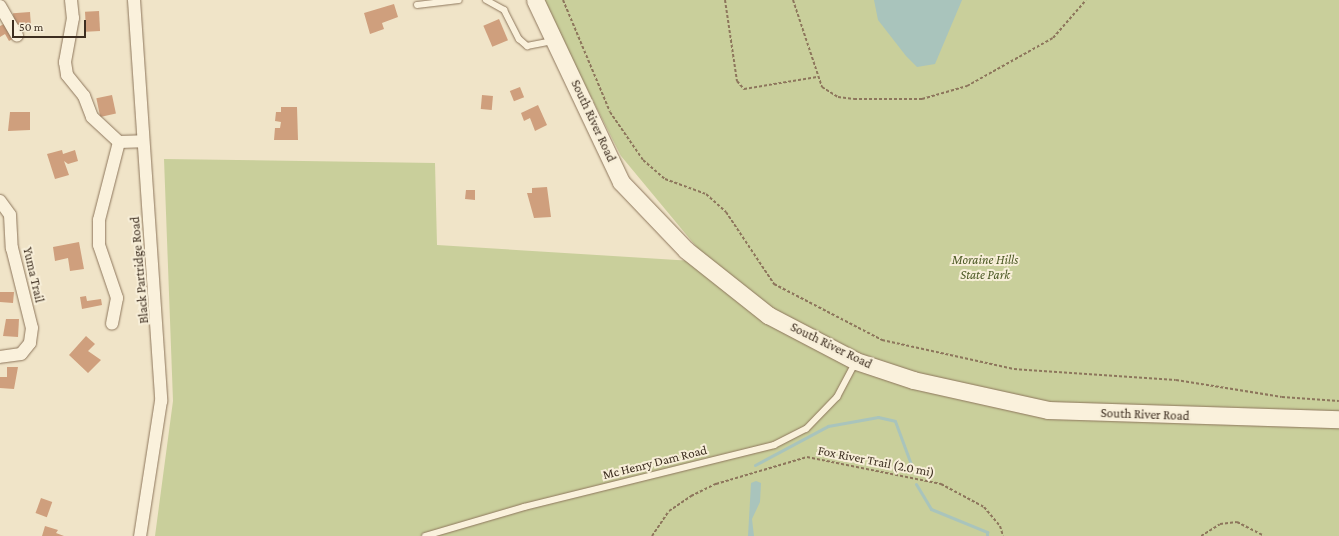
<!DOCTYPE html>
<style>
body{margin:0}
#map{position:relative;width:1339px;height:536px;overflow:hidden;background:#f0e4c8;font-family:"Crimson Pro",serif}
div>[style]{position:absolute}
.green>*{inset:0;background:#c9cf9b}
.water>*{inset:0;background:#a9c4bc}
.stream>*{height:3px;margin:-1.5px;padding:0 1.5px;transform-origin:1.5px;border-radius:1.5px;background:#a9c4bc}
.building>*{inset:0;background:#cf9f7d;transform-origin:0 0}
.path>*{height:2px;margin-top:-1px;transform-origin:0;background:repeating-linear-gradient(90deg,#8d765c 0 3px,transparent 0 5px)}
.roads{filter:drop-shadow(0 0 1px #8d765c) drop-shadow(0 0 1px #8d765c)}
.lane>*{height:6px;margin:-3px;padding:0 3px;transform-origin:3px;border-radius:3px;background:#faf1dc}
.street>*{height:12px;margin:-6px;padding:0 6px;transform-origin:6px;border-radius:6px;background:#faf1dc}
.secondary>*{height:17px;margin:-8.5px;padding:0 8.5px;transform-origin:8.5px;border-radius:8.5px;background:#faf1dc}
span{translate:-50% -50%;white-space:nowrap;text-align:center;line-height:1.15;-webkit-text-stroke:4px #f7eed8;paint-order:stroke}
.street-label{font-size:13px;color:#3d2e20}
.park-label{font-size:13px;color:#4d5a26;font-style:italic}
.scale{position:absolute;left:12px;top:20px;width:74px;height:18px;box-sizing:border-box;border:2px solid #3d2e20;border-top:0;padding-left:5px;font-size:12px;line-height:14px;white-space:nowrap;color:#3d2e20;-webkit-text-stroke:3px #f7eed8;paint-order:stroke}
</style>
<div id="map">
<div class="green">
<div style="clip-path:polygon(542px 0,1339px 0,1339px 536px,155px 536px,173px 401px,164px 159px,435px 163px,437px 245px,709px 262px,621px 156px)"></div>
</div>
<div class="water">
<div style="clip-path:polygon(874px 0,962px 0,935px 64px,917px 67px,906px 56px,878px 20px)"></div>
<div style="clip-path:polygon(756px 481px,761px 483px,760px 502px,752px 519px,754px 536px,748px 536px,751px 483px)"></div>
</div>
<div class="stream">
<div style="left:755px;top:465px;width:83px;rotate:-28.1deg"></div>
<div style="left:828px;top:426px;width:51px;rotate:-10.2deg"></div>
<div style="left:878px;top:417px;width:17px;rotate:13deg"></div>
<div style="left:895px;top:421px;width:49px;rotate:69.7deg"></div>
<div style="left:916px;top:484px;width:29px;rotate:59deg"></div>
<div style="left:931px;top:509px;width:61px;rotate:22.3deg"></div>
<div style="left:987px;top:532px;width:4px;rotate:90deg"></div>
</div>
<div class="building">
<div style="clip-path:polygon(394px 4px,398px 17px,382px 23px,384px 29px,370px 34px,364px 13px)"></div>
<div style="left:99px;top:11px;width:20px;height:14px;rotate:87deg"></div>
<div style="left:30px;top:12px;width:15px;height:17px;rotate:86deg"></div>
<div style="left:499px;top:19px;width:23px;height:17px;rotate:67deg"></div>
<div style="clip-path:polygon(8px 22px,16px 37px,9px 41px,5px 34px,0 37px,0 26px)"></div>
<div style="left:520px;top:87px;width:11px;height:11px;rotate:68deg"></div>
<div style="left:112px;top:95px;width:19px;height:16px;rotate:78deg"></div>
<div style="left:482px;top:95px;width:11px;height:14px;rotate:5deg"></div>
<div style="clip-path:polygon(538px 105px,547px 125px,535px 131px,530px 118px,524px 121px,521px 113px)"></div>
<div style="clip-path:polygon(281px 107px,297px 107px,298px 140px,274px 140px,275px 128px,280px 128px,281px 122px,275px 121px,276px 112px,281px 112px)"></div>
<div style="clip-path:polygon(10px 112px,30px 112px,30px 130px,8px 131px)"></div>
<div style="clip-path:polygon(62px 150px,63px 154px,75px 150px,78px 161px,68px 164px,64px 161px,69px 175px,55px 179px,47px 154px)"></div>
<div style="clip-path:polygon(547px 187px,551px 217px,534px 218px,527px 193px,532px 193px,532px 188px)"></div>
<div style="clip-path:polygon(466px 190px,475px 190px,475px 200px,465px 199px)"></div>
<div style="clip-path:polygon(79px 242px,84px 269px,70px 271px,68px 258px,55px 261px,53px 247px)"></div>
<div style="clip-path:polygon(0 292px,14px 292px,13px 303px,0 302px)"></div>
<div style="clip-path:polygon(86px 296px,87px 301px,101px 299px,102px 305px,82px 309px,80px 297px)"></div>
<div style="clip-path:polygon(6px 319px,19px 319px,18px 337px,3px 336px)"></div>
<div style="clip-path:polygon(86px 336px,95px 344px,88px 351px,101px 360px,88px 373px,69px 355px)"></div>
<div style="clip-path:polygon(7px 367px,18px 367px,14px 389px,0 388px,0 377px,7px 377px)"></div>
<div style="left:41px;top:498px;width:12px;height:16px;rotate:20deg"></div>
<div style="clip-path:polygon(45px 526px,58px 530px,56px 533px,64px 536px,42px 536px)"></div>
</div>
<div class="path">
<div style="left:563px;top:0;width:121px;rotate:67.2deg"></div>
<div style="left:610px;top:112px;width:58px;rotate:55.5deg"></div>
<div style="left:643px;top:160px;width:29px;rotate:41deg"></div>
<div style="left:665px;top:179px;width:44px;rotate:20.1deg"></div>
<div style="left:706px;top:194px;width:27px;rotate:42deg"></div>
<div style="left:726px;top:212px;width:87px;rotate:56.3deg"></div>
<div style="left:774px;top:284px;width:122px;rotate:27.4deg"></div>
<div style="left:882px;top:340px;width:135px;rotate:12.4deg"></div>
<div style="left:1014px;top:369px;width:162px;rotate:3.9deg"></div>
<div style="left:1176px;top:380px;width:107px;rotate:9.1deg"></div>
<div style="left:1282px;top:397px;width:57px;rotate:4deg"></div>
<div style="left:725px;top:0;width:82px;rotate:81.6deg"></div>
<div style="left:737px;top:81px;width:11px;rotate:49deg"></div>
<div style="left:744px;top:89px;width:74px;rotate:-9.3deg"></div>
<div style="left:793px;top:0;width:92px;rotate:71.6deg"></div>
<div style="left:822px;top:87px;width:19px;rotate:32deg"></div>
<div style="left:838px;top:97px;width:16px;rotate:7deg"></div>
<div style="left:854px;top:99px;width:68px"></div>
<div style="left:922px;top:99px;width:47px;rotate:-16.1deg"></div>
<div style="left:967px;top:86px;width:98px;rotate:-29.2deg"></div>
<div style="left:1053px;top:38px;width:50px;rotate:-49deg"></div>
<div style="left:652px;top:536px;width:30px;rotate:-56deg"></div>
<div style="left:669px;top:511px;width:27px;rotate:-34deg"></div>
<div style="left:691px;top:496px;width:28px;rotate:-26deg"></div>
<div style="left:716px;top:484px;width:95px;rotate:-16.5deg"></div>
<div style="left:807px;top:457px;width:137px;rotate:11.4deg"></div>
<div style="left:941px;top:484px;width:49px;rotate:28.1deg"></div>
<div style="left:984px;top:507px;width:25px;rotate:50deg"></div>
<div style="left:1000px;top:526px;width:10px;rotate:73deg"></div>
<div style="left:1201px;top:536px;width:22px;rotate:-32deg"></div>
<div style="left:1220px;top:524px;width:17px;rotate:-7deg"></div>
<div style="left:1237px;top:522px;width:30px;rotate:27deg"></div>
</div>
<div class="roads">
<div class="lane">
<div style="left:486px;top:0;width:21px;rotate:29deg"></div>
<div style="left:504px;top:10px;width:33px;rotate:63deg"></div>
<div style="left:519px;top:39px;width:11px;rotate:41deg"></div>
<div style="left:527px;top:46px;width:26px;rotate:-11deg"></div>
<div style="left:417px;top:5px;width:42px;rotate:-6.8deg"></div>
<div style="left:425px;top:536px;width:103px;rotate:-16.3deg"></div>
<div style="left:524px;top:507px;width:258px;rotate:-13.9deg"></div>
<div style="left:774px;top:445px;width:36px;rotate:-27deg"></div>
<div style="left:806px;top:429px;width:45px;rotate:-45.9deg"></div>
<div style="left:837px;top:397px;width:40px;rotate:-62deg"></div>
</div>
<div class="street">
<div style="left:71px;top:0;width:18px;rotate:84deg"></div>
<div style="left:73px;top:18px;width:45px;rotate:100.3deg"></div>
<div style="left:65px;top:62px;width:13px;rotate:81deg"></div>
<div style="left:67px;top:75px;width:27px;rotate:51deg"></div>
<div style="left:84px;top:96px;width:22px;rotate:69deg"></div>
<div style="left:92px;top:117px;width:37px;rotate:43deg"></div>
<div style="left:119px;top:142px;width:81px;rotate:104.4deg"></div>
<div style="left:99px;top:220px;width:25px;rotate:90deg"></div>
<div style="left:99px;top:245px;width:56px;rotate:71.2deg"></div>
<div style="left:117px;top:298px;width:26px;rotate:101deg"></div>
<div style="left:134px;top:0;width:402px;rotate:86.1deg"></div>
<div style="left:161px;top:401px;width:137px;rotate:98.8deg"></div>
<div style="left:0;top:6px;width:34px;rotate:60deg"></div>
<div style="left:119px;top:142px;width:24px;rotate:-2deg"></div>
<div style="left:0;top:201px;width:17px;rotate:54deg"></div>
<div style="left:10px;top:215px;width:33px;rotate:87deg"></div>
<div style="left:12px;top:248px;width:82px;rotate:76deg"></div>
<div style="left:32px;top:328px;width:15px;rotate:98deg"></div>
<div style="left:30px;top:343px;width:14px;rotate:129deg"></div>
<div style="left:21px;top:354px;width:21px;rotate:172deg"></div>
</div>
<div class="secondary">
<div style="left:535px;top:0;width:201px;rotate:64.7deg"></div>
<div style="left:621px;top:182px;width:94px;rotate:46.3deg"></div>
<div style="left:686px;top:250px;width:105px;rotate:38.4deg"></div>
<div style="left:768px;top:315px;width:99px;rotate:27.6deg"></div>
<div style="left:856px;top:361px;width:60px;rotate:18.4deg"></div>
<div style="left:913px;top:380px;width:138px;rotate:12.5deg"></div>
<div style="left:1048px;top:410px;width:291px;rotate:1.8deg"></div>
</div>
</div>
<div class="street-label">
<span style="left:593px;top:121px;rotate:65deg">South River Road</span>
<span style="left:140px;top:270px;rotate:-95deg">Black Partridge Road</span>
<span style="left:33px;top:275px;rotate:77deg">Yuma Trail</span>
<span style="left:831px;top:346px;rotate:26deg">South River Road</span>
<span style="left:1145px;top:415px;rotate:2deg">South River Road</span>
<span style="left:876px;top:462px;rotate:11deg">Fox River Trail (2.0 mi)</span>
<span style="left:655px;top:463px;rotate:-14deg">Mc Henry Dam Road</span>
</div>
<div class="park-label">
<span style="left:985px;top:268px">Moraine Hills<br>State Park</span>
</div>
<div class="scale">50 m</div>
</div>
